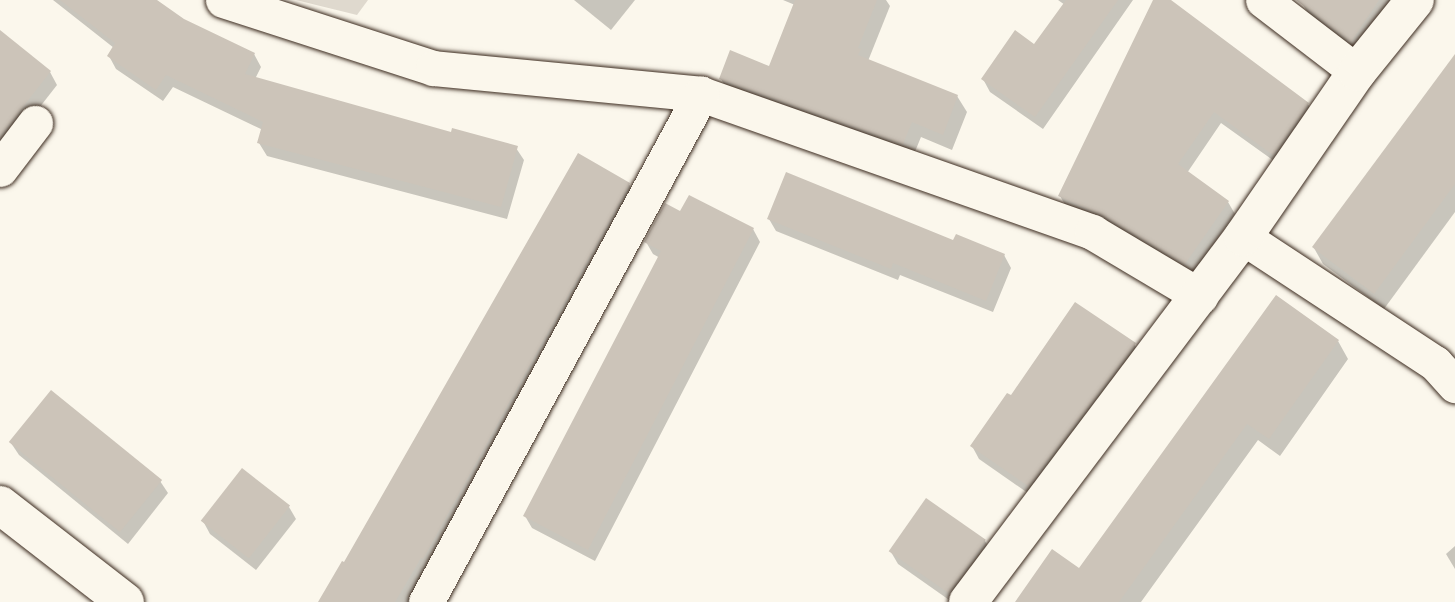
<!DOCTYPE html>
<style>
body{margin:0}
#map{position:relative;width:1455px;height:602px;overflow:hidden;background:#fbf7ec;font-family:Mynerve,sans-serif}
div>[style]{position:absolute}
.green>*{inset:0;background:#dfd9ce}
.shadow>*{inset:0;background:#0003}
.building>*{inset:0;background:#ccc4b9;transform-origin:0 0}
.roads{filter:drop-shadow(0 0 2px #3b2a1e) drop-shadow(0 0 2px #3b2a1e)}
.minor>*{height:35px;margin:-17.5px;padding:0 17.5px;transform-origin:17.5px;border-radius:17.5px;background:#fbf7ec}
.tertiary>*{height:38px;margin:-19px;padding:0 19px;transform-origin:19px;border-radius:19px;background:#fbf7ec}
.secondary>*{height:38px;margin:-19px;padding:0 19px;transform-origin:19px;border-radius:19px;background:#fbf7ec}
span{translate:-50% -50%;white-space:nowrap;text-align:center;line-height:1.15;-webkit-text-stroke:5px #fbf7ec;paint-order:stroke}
</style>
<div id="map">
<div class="green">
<div style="clip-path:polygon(296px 0,368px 0,357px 15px)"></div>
</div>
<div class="shadow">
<div style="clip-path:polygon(53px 0,156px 0,183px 20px,254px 54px,261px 67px,255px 79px,452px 134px,516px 148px,524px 160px,507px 219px,267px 156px,259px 143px,263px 130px,173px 87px,163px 101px,116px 69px,109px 56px,114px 48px)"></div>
<div style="clip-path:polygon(574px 0,635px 0,611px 30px)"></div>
<div style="clip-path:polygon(783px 0,886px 0,890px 6px,868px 61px,957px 96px,967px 112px,952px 150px,921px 137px,912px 159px,730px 95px,721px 79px,770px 68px,795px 5px)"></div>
<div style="clip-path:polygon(1058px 0,1133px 0,1043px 129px,990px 92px,983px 79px,1035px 47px,1065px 5px)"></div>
<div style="clip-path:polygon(1155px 0,1167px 0,1308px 104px,1315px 117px,1281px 166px,1221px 123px,1187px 173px,1228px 202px,1235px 214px,1192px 275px,1067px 208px,1060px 196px)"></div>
<div style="clip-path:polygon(1304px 0,1390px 0,1359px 54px,1310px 16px,1302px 3px)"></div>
<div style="clip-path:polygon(0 41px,50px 72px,57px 85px,0 158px)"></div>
<div style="clip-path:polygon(1455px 57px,1455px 212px,1384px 309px,1323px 264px,1314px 248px)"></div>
<div style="clip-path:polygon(629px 184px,636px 197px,410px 602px,319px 602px)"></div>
<div style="clip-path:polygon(681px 214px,753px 229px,760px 242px,595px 561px,532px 528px,525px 516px,660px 258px,653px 254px,646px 242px)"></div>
<div style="clip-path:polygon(769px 219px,954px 242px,1004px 255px,1011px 268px,993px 312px,900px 275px,898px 280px,776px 231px)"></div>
<div style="clip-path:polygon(1338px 341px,1348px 359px,1280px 456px,1258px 440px,1141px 602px,1017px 602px,1079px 570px)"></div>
<div style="clip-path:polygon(1134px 344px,1142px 357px,1035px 498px,979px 459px,972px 446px,1011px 398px)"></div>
<div style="clip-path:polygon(11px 443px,160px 481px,168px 493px,128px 544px,19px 455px)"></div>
<div style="clip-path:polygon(289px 507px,296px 519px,256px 570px,210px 534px,203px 521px)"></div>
<div style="clip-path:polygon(985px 541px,992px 553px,952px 602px,898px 564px,891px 552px)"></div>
<div style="clip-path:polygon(1455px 546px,1455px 569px,1446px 554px)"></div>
</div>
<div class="building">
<div style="clip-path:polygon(60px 0,157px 0,184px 19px,255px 53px,245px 74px,451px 132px,452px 128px,518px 146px,501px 207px,257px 143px,263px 122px,166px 75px,156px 90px,107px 56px,115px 43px)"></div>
<div style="clip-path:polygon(795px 0,877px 0,858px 48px,861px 49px,858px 55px,958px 95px,943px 135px,912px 122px,903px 144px,719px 79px,730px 50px,769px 66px)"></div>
<div style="clip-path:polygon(1066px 0,1118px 0,1035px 117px,981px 79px,1015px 30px,1034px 44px)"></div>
<div style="clip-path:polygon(1153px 0,1171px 0,1309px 103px,1273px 155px,1214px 112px,1178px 164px,1229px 201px,1185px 264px,1102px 215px,1058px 196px)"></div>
<div style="clip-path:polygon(1296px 0,1379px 0,1351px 42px)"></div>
<div style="clip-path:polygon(0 30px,51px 71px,0 136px)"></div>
<div style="clip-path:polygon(1455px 54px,1455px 184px,1374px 294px,1312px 247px)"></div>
<div style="clip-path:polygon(578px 153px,630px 183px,423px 559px,421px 558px,395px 602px,318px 602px,342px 561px,344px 562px)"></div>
<div style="clip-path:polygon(786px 172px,953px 240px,956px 234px,1005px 254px,986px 301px,893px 263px,891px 269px,767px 219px)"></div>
<div style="clip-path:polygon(689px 195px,754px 228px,588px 550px,523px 516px,661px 251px,644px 242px,665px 203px,680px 211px)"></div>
<div style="clip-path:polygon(1276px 295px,1339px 340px,1269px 439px,1247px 424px,1119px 602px,1015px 602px,1052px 549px,1079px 568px)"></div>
<div style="clip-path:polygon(1075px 302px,1136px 343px,1028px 486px,970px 446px,1007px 393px,1011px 395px)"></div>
<div style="left:51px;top:390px;width:143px;height:67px;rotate:39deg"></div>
<div style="left:242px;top:468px;width:61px;height:67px;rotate:38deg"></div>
<div style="left:926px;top:498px;width:73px;height:65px;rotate:35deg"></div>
</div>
<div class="roads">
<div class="minor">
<div style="left:223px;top:0;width:221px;rotate:17.9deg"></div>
<div style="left:433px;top:68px;width:269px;rotate:5.5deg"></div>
<div style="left:701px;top:94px;width:415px;rotate:19.4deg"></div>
<div style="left:1092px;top:232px;width:126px;rotate:30.7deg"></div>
<div style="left:1263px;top:0;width:118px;rotate:37.5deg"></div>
<div style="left:0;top:169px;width:58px;rotate:-52.7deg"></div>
<div style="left:1243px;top:237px;width:230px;rotate:33.3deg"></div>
<div style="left:1435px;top:363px;width:30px;rotate:48deg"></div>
<div style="left:426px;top:602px;width:578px;rotate:-61.57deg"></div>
</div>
<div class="tertiary">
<div style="left:968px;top:602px;width:457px;rotate:-53deg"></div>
<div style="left:1243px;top:237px;width:201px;rotate:-55.4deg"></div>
<div style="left:1357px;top:72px;width:92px;rotate:-51.1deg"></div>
</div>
<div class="secondary">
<div style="left:0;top:505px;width:158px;rotate:37.8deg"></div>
</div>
</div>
</div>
